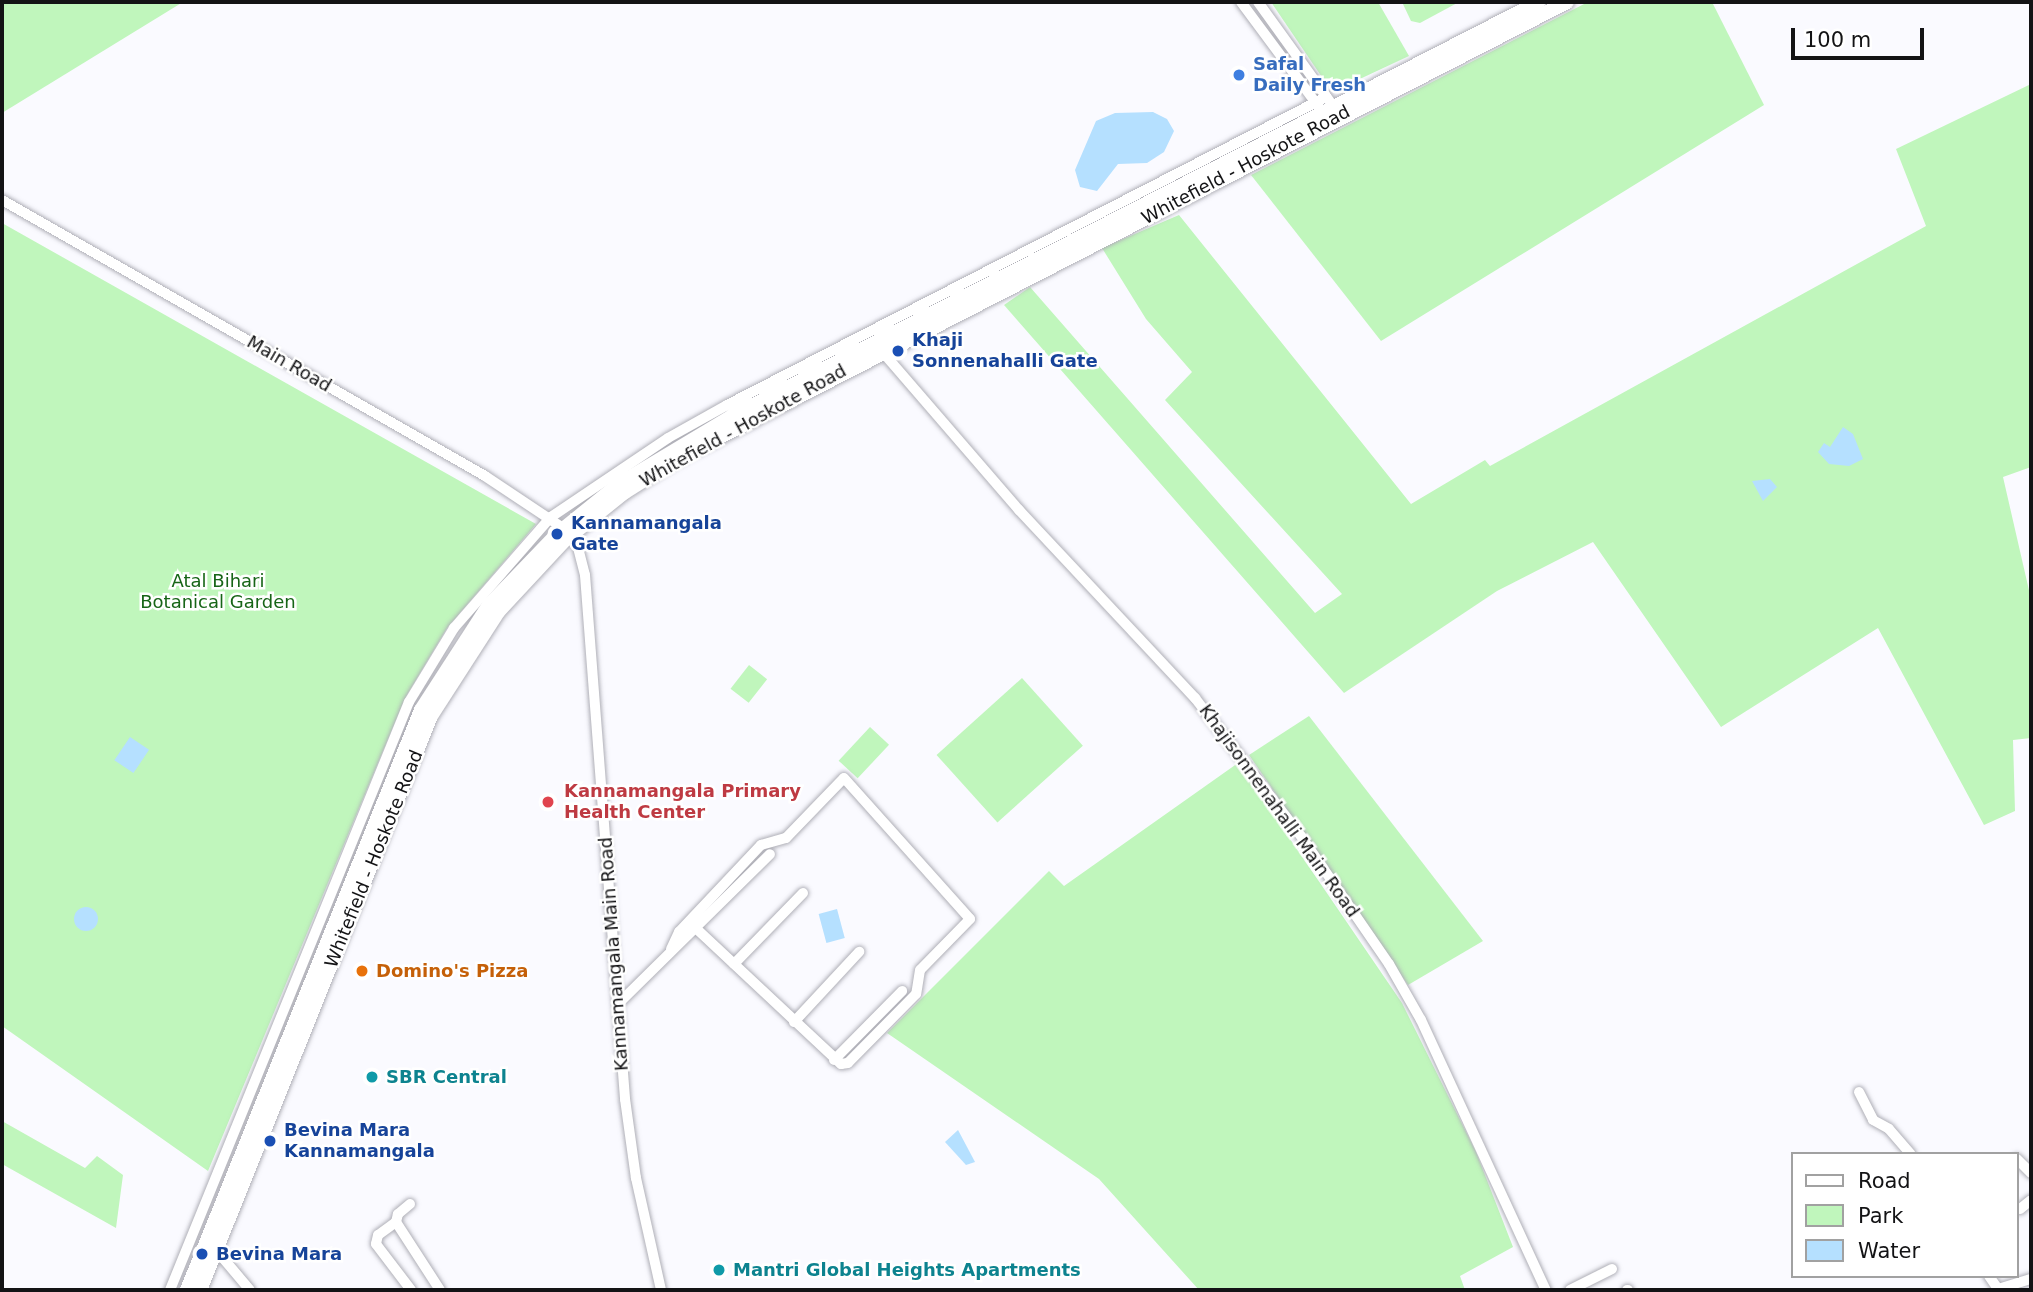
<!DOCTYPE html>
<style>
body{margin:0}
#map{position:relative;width:2033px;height:1292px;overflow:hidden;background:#fafaff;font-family:"DejaVu Sans",sans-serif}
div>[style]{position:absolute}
.green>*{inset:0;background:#c0f6bc;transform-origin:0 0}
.water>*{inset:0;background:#b5e0ff;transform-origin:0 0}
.round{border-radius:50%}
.roads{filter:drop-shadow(0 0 2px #afafb7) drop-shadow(0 0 2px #afafb7)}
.minor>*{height:10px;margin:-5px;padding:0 5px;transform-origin:5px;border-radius:5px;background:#fff}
.major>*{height:14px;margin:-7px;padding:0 7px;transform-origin:7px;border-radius:7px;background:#fff}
.dots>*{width:19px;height:19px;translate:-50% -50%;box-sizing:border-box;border:4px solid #fff;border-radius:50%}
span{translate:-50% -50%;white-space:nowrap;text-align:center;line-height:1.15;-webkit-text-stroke:5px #fff;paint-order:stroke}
.shop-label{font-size:18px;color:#366cbe;font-weight:700}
.left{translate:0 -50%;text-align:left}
.street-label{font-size:18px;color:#131315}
.transit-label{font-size:18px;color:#164399;font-weight:700}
.park-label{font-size:18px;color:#176517}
.health-label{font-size:18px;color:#be3a42;font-weight:700}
.food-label{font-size:18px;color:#c56008;font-weight:700}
.culture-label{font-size:18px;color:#0d838f;font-weight:700}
.frame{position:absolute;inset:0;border:4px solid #131315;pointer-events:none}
.legend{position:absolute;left:1791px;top:1152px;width:228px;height:126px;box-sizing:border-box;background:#fff;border:2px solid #a1a1a1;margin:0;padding:9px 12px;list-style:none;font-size:21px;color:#131315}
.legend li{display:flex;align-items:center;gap:14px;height:35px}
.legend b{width:35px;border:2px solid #a1a1a1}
.scale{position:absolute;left:1791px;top:28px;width:133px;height:32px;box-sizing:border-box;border:4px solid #131315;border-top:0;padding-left:9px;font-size:21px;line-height:24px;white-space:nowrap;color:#131315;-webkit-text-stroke:5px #fff;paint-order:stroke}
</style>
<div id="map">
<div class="green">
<div style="clip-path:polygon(2px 2px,183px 2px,2px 113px)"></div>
<div style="clip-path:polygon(1271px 2px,1378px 2px,1409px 56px,1332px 92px)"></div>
<div style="clip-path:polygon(1402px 2px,1459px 2px,1420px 23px,1411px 21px)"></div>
<div style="clip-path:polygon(1588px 2px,1712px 2px,1764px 105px,1381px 341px,1251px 175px)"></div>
<div style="clip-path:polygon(2031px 84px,2031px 467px,2003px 477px,2031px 599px,2031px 738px,2013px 740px,2015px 811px,1984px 825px,1878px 628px,1721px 727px,1593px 542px,1497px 591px,1344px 693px,1004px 305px,1030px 287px,1315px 613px,1342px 594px,1165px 400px,1192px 372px,1146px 319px,1102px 248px,1179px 215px,1411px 504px,1485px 460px,1490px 466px,1926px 226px,1896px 149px)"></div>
<div style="clip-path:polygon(2px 223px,536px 524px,447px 628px,405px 698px,208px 1171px,2px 1026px)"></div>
<div style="left:749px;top:665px;width:23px;height:30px;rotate:38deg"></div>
<div style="left:1022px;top:678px;width:91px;height:115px;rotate:48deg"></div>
<div style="clip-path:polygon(1309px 716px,1483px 941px,1408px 985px,1249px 755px)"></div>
<div style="left:870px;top:727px;width:26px;height:46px;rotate:43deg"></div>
<div style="clip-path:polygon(1238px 763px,1402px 1003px,1476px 1152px,1513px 1247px,1460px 1276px,1465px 1290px,1199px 1290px,1099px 1179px,887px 1033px,1049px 871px,1064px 886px)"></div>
<div style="clip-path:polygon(2px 1121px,85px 1168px,97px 1156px,123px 1175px,116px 1228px,2px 1164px)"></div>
</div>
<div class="water">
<div style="clip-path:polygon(1153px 112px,1167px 119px,1174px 131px,1164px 152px,1147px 163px,1118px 164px,1097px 191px,1080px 187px,1075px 170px,1096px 121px,1115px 113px)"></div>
<div style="clip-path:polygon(1843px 427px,1853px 434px,1863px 459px,1849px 466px,1829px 464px,1818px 452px,1824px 443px,1830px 447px)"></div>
<div style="clip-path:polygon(1770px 479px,1777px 487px,1763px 501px,1752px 481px)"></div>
<div style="left:130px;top:737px;width:23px;height:28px;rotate:34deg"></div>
<div class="round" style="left:74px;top:907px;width:24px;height:24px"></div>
<div style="left:837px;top:909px;width:30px;height:19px;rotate:75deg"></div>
<div style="clip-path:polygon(958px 1130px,975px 1162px,966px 1165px,945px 1142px)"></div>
</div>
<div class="roads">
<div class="minor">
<div style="left:1241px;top:2px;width:131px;rotate:53.4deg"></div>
<div style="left:1258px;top:2px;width:123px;rotate:54.2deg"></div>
<div style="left:2px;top:200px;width:556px;rotate:29.74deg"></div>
<div style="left:485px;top:476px;width:108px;rotate:33.7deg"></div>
<div style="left:575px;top:536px;width:40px;rotate:75.6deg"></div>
<div style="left:585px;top:575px;width:526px;rotate:85.63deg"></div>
<div style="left:625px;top:1099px;width:80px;rotate:82.1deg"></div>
<div style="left:636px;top:1178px;width:115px;rotate:77.4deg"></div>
<div style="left:880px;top:349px;width:213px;rotate:49.2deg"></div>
<div style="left:1019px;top:510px;width:258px;rotate:46.9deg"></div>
<div style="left:1195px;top:698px;width:174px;rotate:52.5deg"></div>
<div style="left:1301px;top:836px;width:155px;rotate:55.5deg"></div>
<div style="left:1389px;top:964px;width:64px;rotate:60.3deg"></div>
<div style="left:1421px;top:1020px;width:298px;rotate:65.2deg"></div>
<div style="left:671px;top:949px;width:19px;rotate:-65deg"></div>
<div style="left:679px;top:932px;width:120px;rotate:-46.7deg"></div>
<div style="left:761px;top:845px;width:26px;rotate:-16deg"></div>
<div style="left:786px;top:838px;width:83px;rotate:-46deg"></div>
<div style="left:844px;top:778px;width:189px;rotate:48.2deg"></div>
<div style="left:970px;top:919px;width:71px;rotate:134.4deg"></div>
<div style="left:920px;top:970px;width:24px;rotate:99deg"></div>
<div style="left:916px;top:994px;width:97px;rotate:134.6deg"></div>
<div style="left:848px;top:1063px;width:7px;rotate:172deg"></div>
<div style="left:841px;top:1064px;width:196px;rotate:-136.9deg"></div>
<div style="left:734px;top:964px;width:99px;rotate:-45.8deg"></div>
<div style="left:619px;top:1003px;width:212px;rotate:-44.6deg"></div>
<div style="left:794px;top:1022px;width:96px;rotate:-47.1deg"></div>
<div style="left:834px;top:1060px;width:97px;rotate:-45.4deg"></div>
<div style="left:1859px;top:1092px;width:31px;rotate:63deg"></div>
<div style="left:1873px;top:1120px;width:18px;rotate:29deg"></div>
<div style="left:1889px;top:1129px;width:33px;rotate:49deg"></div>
<div style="left:2017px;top:1159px;width:20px;rotate:45deg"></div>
<div style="left:410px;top:1204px;width:16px;rotate:140deg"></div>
<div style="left:398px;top:1214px;width:8px;rotate:104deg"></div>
<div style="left:396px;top:1222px;width:81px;rotate:57.1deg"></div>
<div style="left:2020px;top:1209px;width:14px;rotate:-39deg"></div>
<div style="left:396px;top:1222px;width:22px;rotate:144deg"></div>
<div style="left:378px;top:1235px;width:9px;rotate:103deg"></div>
<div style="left:376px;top:1244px;width:58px;rotate:52.7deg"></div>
<div style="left:217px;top:1251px;width:51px;rotate:49.8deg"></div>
<div style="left:1989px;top:1276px;width:16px;rotate:55deg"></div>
<div style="left:1998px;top:1289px;width:34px;rotate:-17deg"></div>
<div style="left:170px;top:1290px;width:635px;rotate:-67.88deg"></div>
<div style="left:409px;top:702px;width:87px;rotate:-58.7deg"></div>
<div style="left:454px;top:628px;width:147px;rotate:-48.9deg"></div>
<div style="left:551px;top:517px;width:141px;rotate:-34deg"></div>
<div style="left:668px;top:438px;width:68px;rotate:-29.2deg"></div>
<div style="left:727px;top:405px;width:674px;rotate:-27.21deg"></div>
<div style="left:1570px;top:1290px;width:47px;rotate:-26.6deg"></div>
<div style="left:1627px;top:1290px;width:1px"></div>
</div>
<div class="major">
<div style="left:187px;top:1290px;width:625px;rotate:-68.03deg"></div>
<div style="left:421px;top:710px;width:125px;rotate:-57.1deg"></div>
<div style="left:489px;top:605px;width:98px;rotate:-46.2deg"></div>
<div style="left:557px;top:534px;width:80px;rotate:-38.9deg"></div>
<div style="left:619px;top:484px;width:132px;rotate:-31deg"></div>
<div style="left:732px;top:416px;width:907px;rotate:-27.16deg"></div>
<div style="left:200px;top:1290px;width:619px;rotate:-68.08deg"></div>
<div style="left:431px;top:716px;width:124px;rotate:-57.2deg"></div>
<div style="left:498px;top:612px;width:98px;rotate:-47.1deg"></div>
<div style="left:565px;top:540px;width:77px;rotate:-38.7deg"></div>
<div style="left:625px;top:492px;width:64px;rotate:-32.2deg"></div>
<div style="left:679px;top:458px;width:998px;rotate:-27.18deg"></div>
</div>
</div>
<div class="dots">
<div style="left:1239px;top:75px;background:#3f7fe0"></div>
<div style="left:898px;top:351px;background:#1a4fb4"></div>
<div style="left:557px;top:534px;background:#1a4fb4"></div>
<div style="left:548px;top:802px;background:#e0444e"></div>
<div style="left:362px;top:971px;background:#e8710a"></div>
<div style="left:372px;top:1077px;background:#0f9aa8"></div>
<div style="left:270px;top:1141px;background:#1a4fb4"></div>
<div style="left:202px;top:1254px;background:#1a4fb4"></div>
<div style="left:719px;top:1270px;background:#0f9aa8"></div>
</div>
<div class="shop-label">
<span class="left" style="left:1253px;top:75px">Safal<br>Daily Fresh</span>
</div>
<div class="street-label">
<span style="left:1246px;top:165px;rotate:-28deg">Whitefield - Hoskote Road</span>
<span style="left:289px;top:364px;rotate:30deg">Main Road</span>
<span style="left:743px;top:426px;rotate:-29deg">Whitefield - Hoskote Road</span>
<span style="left:1279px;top:811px;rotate:54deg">Khajisonnenahalli Main Road</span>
<span style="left:374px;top:859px;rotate:-68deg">Whitefield - Hoskote Road</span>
<span style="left:614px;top:954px;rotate:-94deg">Kannamangala Main Road</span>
</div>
<div class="transit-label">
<span class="left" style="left:912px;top:351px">Khaji<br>Sonnenahalli Gate</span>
<span class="left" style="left:571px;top:534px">Kannamangala<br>Gate</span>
<span class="left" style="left:284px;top:1141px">Bevina Mara<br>Kannamangala</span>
<span class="left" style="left:216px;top:1254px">Bevina Mara</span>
</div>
<div class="park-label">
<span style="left:218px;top:592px">Atal Bihari<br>Botanical Garden</span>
</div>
<div class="health-label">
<span class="left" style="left:564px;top:802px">Kannamangala Primary<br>Health Center</span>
</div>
<div class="food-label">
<span class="left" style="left:376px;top:971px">Domino's Pizza</span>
</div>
<div class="culture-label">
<span class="left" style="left:386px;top:1077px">SBR Central</span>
<span class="left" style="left:733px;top:1270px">Mantri Global Heights Apartments</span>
</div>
<div class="frame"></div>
<ul class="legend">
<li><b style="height:9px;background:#fff"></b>Road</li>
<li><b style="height:19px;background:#c0f6bc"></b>Park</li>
<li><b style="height:19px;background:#b5e0ff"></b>Water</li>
</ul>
<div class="scale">100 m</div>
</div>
